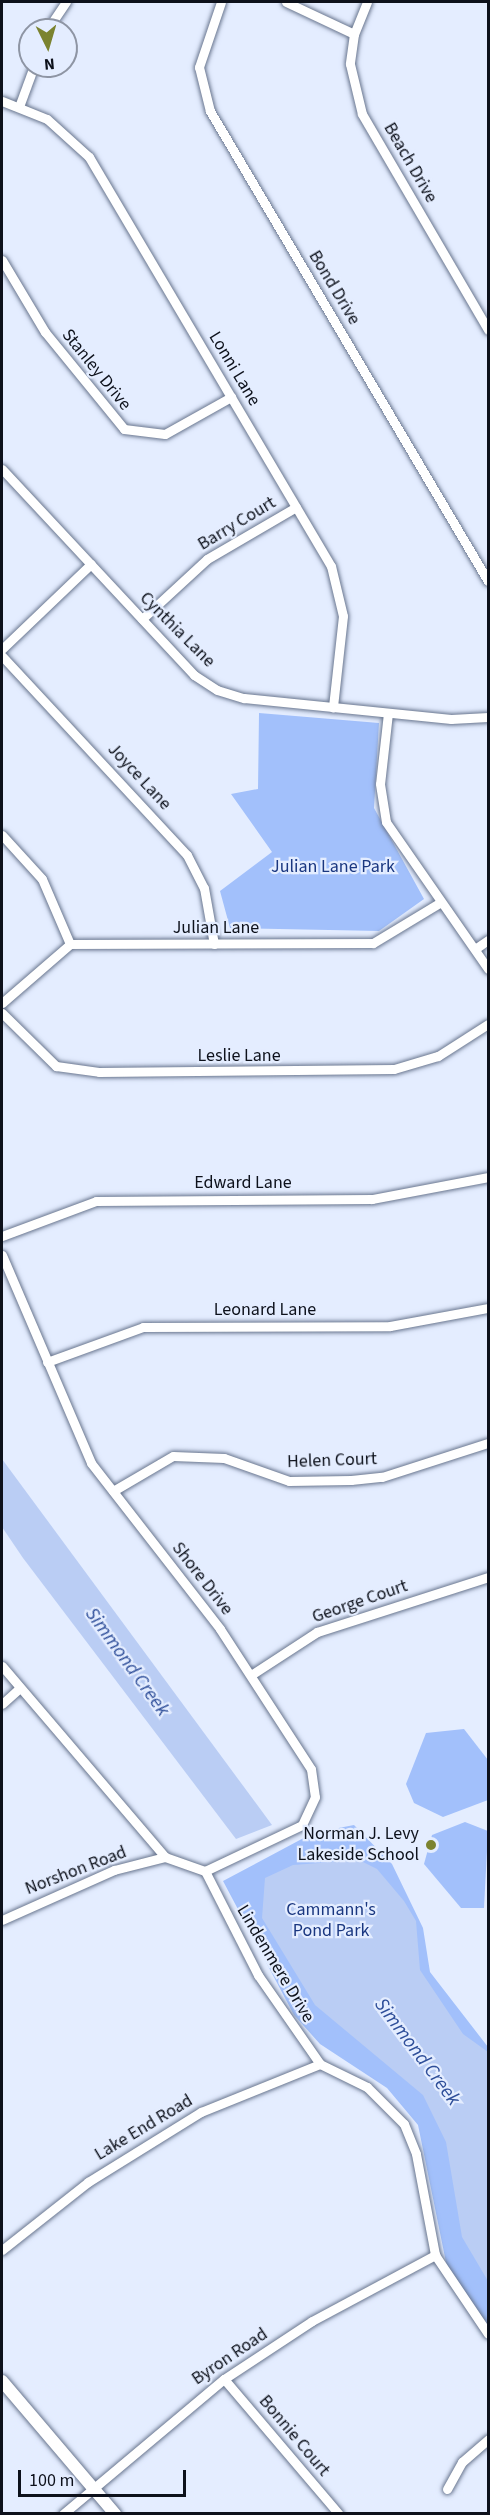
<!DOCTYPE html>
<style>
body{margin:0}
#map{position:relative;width:490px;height:2515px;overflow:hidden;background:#e4edff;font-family:"Source Sans 3",sans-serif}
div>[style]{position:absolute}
.green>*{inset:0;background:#a2c0fb}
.water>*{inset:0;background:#bacdf4}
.roads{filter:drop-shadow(0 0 2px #69768f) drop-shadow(0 0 2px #69768f)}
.minor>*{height:9px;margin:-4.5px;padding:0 4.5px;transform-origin:4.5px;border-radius:4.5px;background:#fff}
.tertiary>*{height:12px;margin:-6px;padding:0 6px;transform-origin:6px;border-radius:6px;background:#fff}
.dots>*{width:16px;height:16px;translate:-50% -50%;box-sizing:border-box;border:3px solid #e4edff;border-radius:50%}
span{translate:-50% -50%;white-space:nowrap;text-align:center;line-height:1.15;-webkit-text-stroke:4.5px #e4edff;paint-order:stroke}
.street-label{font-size:18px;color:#0d111b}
.park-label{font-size:18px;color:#1a3780}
.poi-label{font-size:18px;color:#0d111b}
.right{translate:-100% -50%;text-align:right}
.water-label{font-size:20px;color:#2f4f9a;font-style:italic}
.frame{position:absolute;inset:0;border:3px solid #0d111b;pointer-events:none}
.north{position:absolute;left:18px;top:18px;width:60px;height:60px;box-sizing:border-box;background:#e4edff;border:2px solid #8e95a4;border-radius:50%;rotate:175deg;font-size:16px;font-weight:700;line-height:24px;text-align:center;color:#0d111b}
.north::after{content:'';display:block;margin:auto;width:21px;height:27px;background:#7b832f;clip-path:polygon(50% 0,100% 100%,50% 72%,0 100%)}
.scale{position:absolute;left:18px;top:2470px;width:168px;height:27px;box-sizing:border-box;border:3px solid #0d111b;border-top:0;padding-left:8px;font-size:18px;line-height:21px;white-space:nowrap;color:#0d111b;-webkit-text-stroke:4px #e4edff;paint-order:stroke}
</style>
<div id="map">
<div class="green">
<div style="clip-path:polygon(259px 713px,379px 723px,374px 808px,424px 899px,379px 931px,230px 928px,220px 891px,272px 852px,231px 794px,258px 789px)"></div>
<div style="clip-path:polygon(464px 1729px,488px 1760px,488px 1800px,443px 1817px,414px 1803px,406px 1784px,426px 1733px)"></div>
<div style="clip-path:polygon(465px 1822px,488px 1831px,484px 1908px,461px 1908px,424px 1864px,432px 1835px)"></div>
<div style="clip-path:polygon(354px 1825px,392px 1864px,423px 1928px,430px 1972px,488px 2047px,488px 2332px,448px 2272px,418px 2125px,387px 2088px,320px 2044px,294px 2015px,223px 1881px,313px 1833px)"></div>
</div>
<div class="water">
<div style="clip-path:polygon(2px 1459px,272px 1825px,236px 1839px,23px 1558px,2px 1527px)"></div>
<div style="clip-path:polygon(359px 1860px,377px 1869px,404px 1901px,416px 1921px,420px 1970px,463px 2034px,488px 2052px,488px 2281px,462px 2237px,446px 2142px,423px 2095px,315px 2005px,262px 1918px,265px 1878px,293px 1865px)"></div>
</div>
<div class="roads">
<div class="minor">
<div style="left:221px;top:2px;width:69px;rotate:108.7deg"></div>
<div style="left:199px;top:67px;width:45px;rotate:76deg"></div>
<div style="left:210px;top:111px;width:546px;rotate:59.4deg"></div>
<div style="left:286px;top:2px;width:75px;rotate:25.2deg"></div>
<div style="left:367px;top:2px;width:35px;rotate:112deg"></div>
<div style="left:354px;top:34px;width:30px;rotate:98deg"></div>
<div style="left:350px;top:64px;width:51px;rotate:76.5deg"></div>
<div style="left:362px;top:114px;width:250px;rotate:59.7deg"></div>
<div style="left:47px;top:30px;width:34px;rotate:-56deg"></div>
<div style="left:2px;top:101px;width:48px;rotate:21.8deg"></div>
<div style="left:47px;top:119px;width:57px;rotate:42.1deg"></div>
<div style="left:89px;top:157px;width:475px;rotate:59.4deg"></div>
<div style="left:331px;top:566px;width:51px;rotate:76.5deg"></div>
<div style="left:343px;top:616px;width:92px;rotate:96.3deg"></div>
<div style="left:20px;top:104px;width:40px;rotate:-69.8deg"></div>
<div style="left:2px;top:260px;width:84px;rotate:59.2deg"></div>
<div style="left:45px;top:332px;width:125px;rotate:50.8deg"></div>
<div style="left:124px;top:429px;width:41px;rotate:7deg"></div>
<div style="left:165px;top:434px;width:76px;rotate:-29.3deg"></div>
<div style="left:2px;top:469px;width:282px;rotate:47deg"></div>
<div style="left:194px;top:675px;width:27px;rotate:33deg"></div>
<div style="left:217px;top:690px;width:28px;rotate:17deg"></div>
<div style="left:244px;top:698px;width:208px;rotate:5.8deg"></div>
<div style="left:451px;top:719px;width:37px;rotate:-3deg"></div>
<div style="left:142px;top:619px;width:88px;rotate:-42.7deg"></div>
<div style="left:207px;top:559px;width:103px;rotate:-30.3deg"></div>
<div style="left:2px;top:649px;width:123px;rotate:-43.7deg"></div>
<div style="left:2px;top:656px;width:272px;rotate:47.1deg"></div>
<div style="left:187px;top:855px;width:37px;rotate:63deg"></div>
<div style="left:204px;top:888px;width:57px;rotate:79.9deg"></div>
<div style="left:388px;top:713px;width:71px;rotate:96.4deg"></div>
<div style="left:380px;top:784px;width:38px;rotate:81deg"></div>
<div style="left:386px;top:822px;width:179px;rotate:55.2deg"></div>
<div style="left:2px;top:835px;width:59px;rotate:47.7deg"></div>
<div style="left:42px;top:879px;width:71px;rotate:66.7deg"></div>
<div style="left:475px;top:949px;width:16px;rotate:-35deg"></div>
<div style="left:2px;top:1003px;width:90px;rotate:-40.9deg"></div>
<div style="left:70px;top:944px;width:303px;rotate:-0.2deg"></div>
<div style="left:373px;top:943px;width:79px;rotate:-31.1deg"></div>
<div style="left:2px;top:1013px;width:76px;rotate:44.5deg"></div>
<div style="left:56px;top:1066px;width:43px;rotate:7.9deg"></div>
<div style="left:99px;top:1072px;width:295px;rotate:-0.6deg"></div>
<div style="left:394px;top:1069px;width:46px;rotate:-16.5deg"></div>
<div style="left:438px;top:1056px;width:59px;rotate:-32.6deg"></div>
<div style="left:2px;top:1236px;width:100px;rotate:-20.4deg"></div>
<div style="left:96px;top:1201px;width:276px;rotate:-0.4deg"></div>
<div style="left:372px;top:1199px;width:118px;rotate:-10.7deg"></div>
<div style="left:2px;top:1255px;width:226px;rotate:66.8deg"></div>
<div style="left:91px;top:1463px;width:210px;rotate:52.1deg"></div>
<div style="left:220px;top:1629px;width:167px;rotate:57deg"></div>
<div style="left:311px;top:1769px;width:28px;rotate:82deg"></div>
<div style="left:315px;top:1797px;width:31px;rotate:115deg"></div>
<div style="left:302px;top:1825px;width:107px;rotate:154.6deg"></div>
<div style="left:47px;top:1362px;width:102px;rotate:-20deg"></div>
<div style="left:143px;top:1327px;width:247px;rotate:-0.2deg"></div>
<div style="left:390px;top:1326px;width:100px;rotate:-10.4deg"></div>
<div style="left:113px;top:1491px;width:69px;rotate:-30.3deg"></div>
<div style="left:173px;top:1456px;width:51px;rotate:2.2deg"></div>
<div style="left:224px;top:1458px;width:69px;rotate:19.5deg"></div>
<div style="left:289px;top:1481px;width:62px;rotate:-0.9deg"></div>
<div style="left:351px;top:1480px;width:31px;rotate:-6deg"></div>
<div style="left:382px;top:1477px;width:111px;rotate:-17.8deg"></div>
<div style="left:2px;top:1666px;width:251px;rotate:49.5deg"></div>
<div style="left:165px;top:1857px;width:42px;rotate:19.3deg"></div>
<div style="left:205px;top:1871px;width:117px;rotate:63deg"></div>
<div style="left:258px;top:1975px;width:108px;rotate:55.1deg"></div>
<div style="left:320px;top:2064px;width:52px;rotate:26.1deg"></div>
<div style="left:367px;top:2087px;width:52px;rotate:45deg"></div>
<div style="left:404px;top:2124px;width:32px;rotate:68deg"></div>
<div style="left:416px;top:2154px;width:103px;rotate:79.3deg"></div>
<div style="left:435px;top:2255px;width:95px;rotate:56.1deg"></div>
<div style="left:251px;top:1675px;width:79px;rotate:-33.1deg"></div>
<div style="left:317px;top:1632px;width:180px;rotate:-17.8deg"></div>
<div style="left:2px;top:1704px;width:24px;rotate:-42deg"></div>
<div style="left:2px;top:1920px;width:123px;rotate:-24.1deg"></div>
<div style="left:114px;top:1870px;width:53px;rotate:-14.3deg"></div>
<div style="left:2px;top:2250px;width:110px;rotate:-38.3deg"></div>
<div style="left:88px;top:2182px;width:133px;rotate:-31.8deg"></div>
<div style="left:201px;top:2112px;width:128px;rotate:-22deg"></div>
<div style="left:224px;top:2379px;width:177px;rotate:49.6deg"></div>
<div style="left:447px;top:2489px;width:31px;rotate:-61deg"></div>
<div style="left:462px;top:2462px;width:35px;rotate:-41deg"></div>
<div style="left:63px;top:2514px;width:210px;rotate:-40deg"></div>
<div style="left:224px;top:2379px;width:105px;rotate:-33.4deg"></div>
<div style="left:312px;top:2321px;width:140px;rotate:-28.2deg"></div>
</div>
<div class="tertiary">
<div style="left:2px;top:2381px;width:175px;rotate:49.6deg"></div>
</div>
</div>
<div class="dots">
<div style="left:431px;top:1845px;background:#7b832f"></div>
</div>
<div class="street-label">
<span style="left:410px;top:163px;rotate:60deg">Beach Drive</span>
<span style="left:334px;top:288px;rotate:59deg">Bond Drive</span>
<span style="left:234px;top:369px;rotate:59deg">Lonni Lane</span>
<span style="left:96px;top:370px;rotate:51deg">Stanley Drive</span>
<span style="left:237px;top:524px;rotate:-31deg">Barry Court</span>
<span style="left:177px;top:630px;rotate:45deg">Cynthia Lane</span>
<span style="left:139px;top:777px;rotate:47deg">Joyce Lane</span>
<span style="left:216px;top:928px">Julian Lane</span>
<span style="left:239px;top:1056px">Leslie Lane</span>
<span style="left:243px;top:1183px">Edward Lane</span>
<span style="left:265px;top:1310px">Leonard Lane</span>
<span style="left:332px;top:1461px;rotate:-2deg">Helen Court</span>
<span style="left:202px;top:1579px;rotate:52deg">Shore Drive</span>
<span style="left:360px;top:1602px;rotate:-19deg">George Court</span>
<span style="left:76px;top:1871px;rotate:-21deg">Norshon Road</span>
<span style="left:275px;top:1964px;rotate:59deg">Lindenmere Drive</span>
<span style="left:144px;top:2128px;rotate:-31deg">Lake End Road</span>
<span style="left:230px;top:2357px;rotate:-34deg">Byron Road</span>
<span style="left:294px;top:2436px;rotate:50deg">Bonnie Court</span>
</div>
<div class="park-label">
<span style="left:333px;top:867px">Julian Lane Park</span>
<span style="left:331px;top:1921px">Cammann's<br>Pond Park</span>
</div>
<div class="poi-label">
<span class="right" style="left:419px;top:1845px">Norman J. Levy<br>Lakeside School</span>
</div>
<div class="water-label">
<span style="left:127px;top:1662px;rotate:54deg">Simmond Creek</span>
<span style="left:417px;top:2052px;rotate:53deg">Simmond Creek</span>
</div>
<div class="frame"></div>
<div class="north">N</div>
<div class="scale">100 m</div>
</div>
